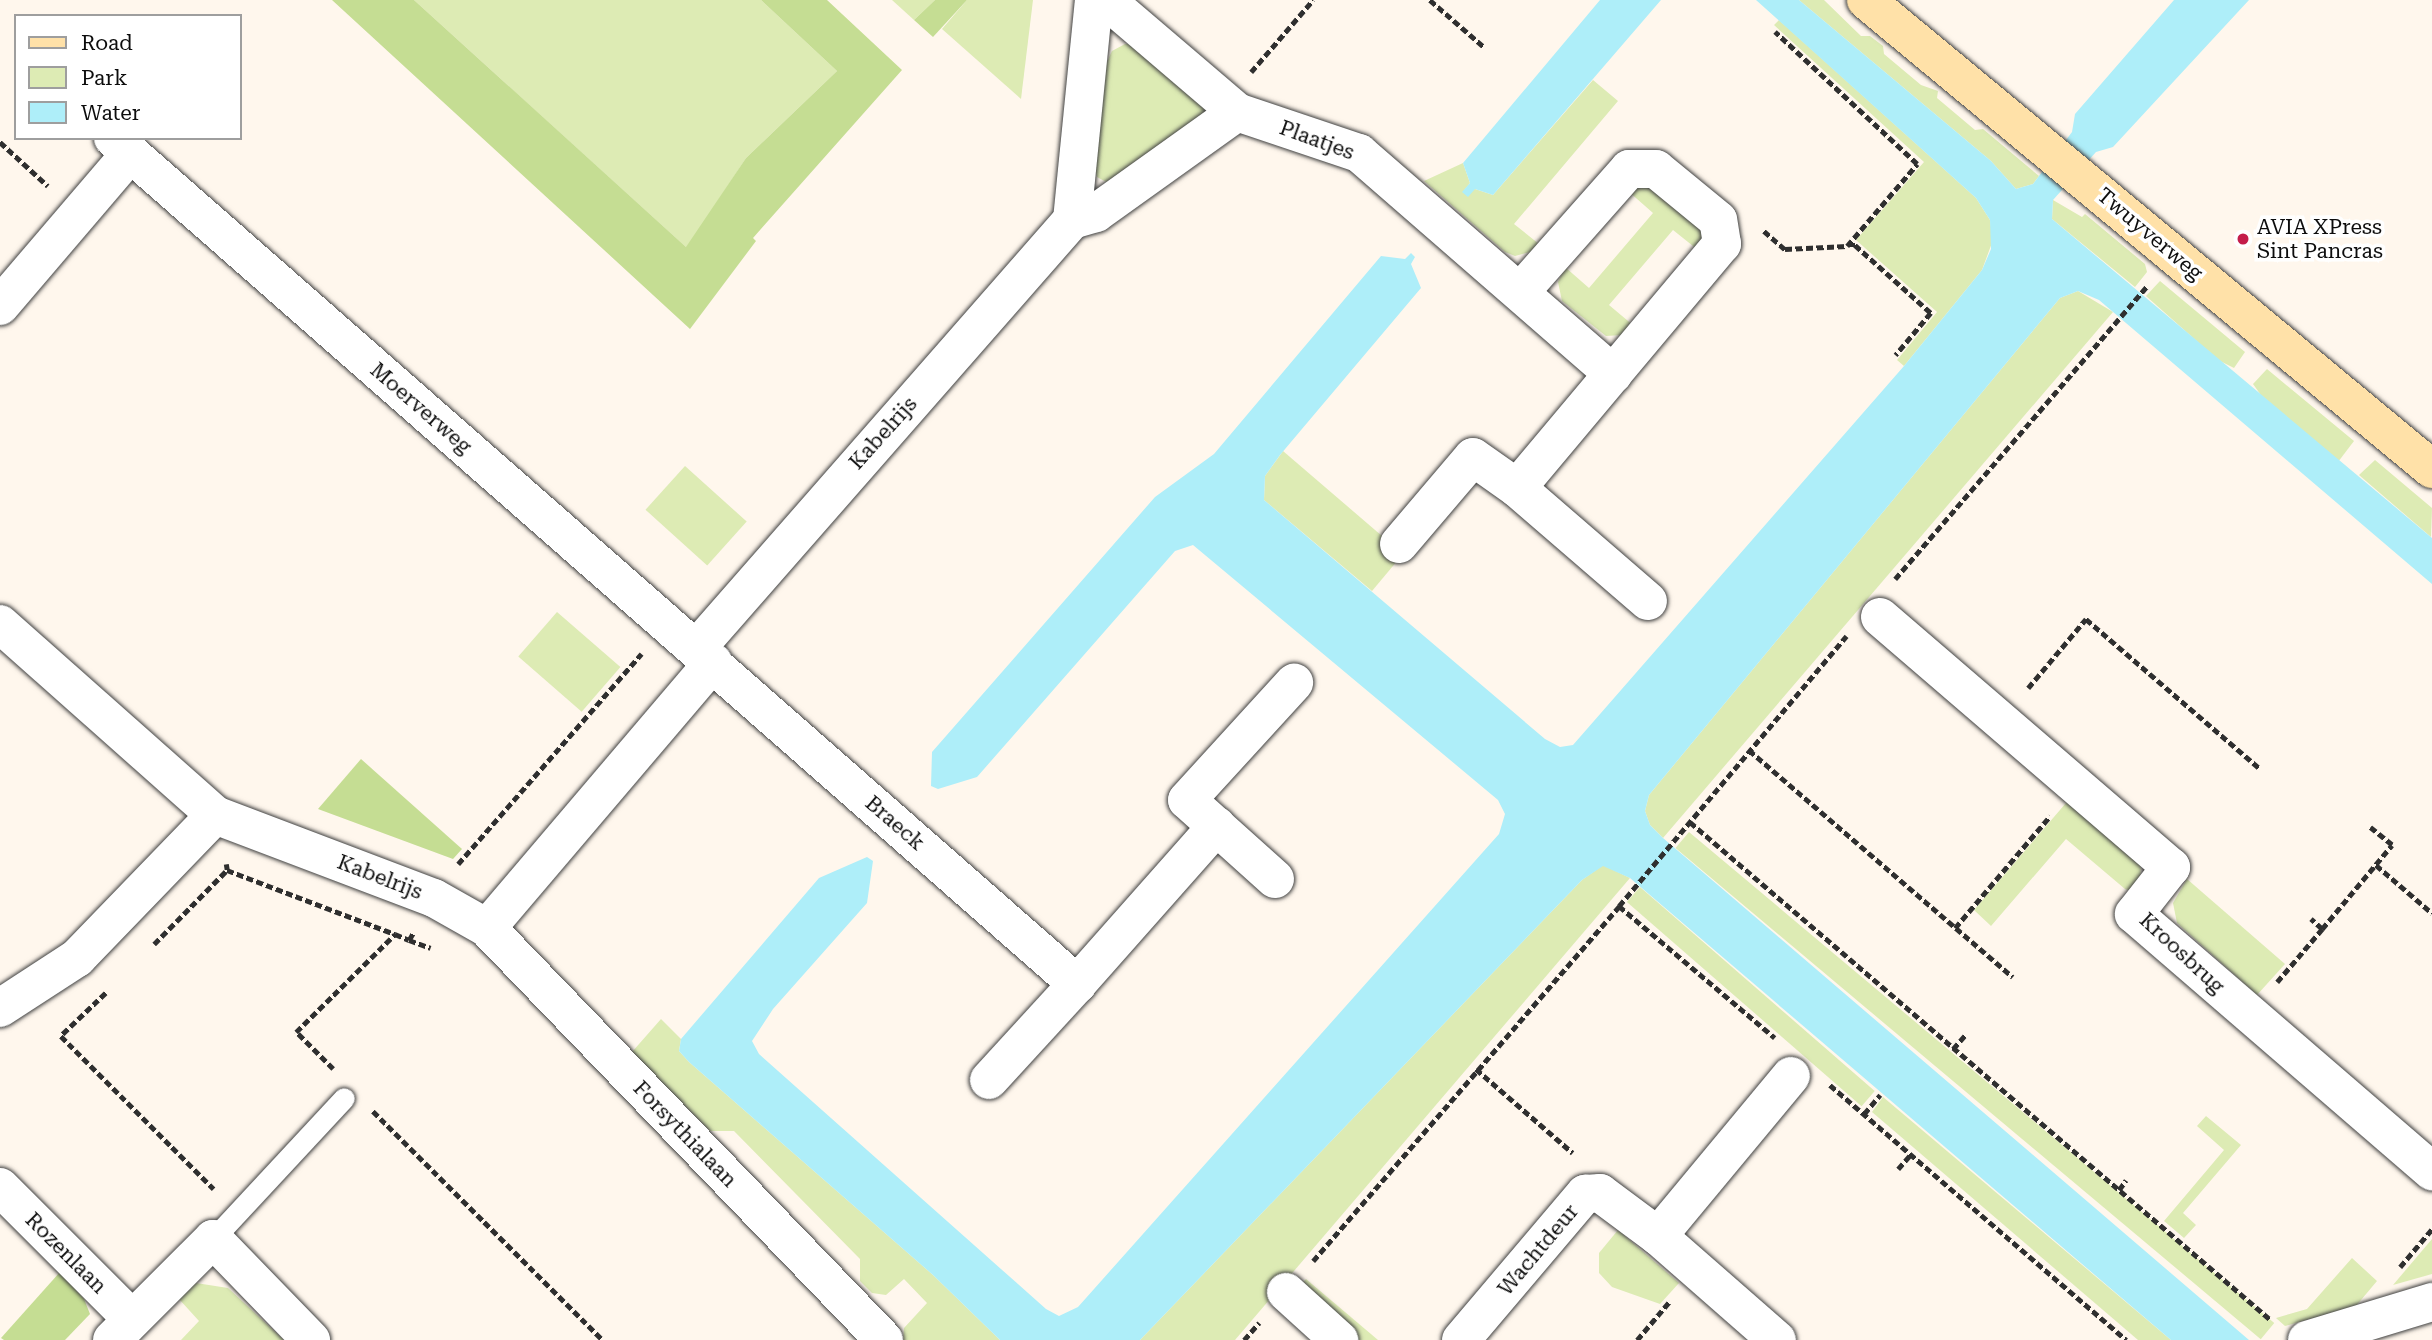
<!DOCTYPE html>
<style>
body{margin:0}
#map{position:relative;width:2432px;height:1340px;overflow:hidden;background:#fff7ed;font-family:"Roboto Serif",serif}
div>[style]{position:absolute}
.green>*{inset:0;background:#ddebb4;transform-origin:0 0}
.forest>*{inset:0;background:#c5dd93}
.water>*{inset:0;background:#aeeef9}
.path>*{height:4.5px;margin-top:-2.25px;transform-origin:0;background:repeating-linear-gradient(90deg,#2f2f2f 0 7px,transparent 0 10.5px)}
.roads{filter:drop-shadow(0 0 2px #404040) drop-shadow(0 0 2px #404040)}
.lane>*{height:21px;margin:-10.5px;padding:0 10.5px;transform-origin:10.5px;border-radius:10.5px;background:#fff}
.street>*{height:38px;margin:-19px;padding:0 19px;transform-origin:19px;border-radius:19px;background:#fff}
.secondary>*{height:38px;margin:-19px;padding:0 19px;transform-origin:19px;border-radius:19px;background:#ffe1a8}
.dots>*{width:19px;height:19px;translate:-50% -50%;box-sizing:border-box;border:4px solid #fff;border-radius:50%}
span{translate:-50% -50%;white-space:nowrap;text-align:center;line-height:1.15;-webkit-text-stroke:7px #fff;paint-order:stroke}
.street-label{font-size:21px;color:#0d0d0d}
.poi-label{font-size:21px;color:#0d0d0d}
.left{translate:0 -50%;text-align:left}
.legend{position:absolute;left:14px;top:14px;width:228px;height:126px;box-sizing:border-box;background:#fff;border:2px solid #9e9e9e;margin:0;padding:9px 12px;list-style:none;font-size:21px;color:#0d0d0d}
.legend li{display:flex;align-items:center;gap:14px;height:35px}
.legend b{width:35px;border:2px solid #9e9e9e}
</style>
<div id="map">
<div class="green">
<div style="clip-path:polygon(414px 0,761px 0,837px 71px,746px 158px,687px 248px)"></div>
<div style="clip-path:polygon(892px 0,935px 0,914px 20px)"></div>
<div style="clip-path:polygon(967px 0,1033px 0,1021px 99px,942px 29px)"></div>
<div style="clip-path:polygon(1799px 0,1824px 0,1861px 36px,1870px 36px,1883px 46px,1884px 54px,1921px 85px,1938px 91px,1937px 98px,1975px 130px,1983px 129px,2039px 176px,2033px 184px,2016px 189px,1991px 161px)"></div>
<div style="clip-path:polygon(1779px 20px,1976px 198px,1990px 220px,1993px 240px,1982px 270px,1904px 366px,1897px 360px,1937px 312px,1856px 240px,1924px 162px,1774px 25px)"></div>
<div style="clip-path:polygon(1125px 44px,1136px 44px,1210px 108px,1110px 184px,1097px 177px,1095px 170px,1104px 68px,1112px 51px)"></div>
<div style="clip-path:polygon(1593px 80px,1618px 101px,1514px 224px,1539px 244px,1530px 252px,1515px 256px,1505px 252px,1424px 181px,1463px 163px,1470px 183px,1463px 192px,1475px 189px,1493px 195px)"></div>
<div style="clip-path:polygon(1636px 186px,1648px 186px,1698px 224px,1704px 234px,1698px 250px,1673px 230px,1609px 305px,1634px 326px,1622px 335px,1606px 336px,1562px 301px,1558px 282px,1565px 267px,1589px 288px,1653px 213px,1628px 191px)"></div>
<div style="clip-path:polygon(2053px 200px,2082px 217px,2085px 214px,2145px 264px,2147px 272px,2135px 287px,2052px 219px)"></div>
<div style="clip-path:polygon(2160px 281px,2245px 352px,2234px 368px,2218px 360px,2146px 296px)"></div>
<div style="clip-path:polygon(2078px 291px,2113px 312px,1663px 838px,1650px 825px,1645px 811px,1649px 795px,2060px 298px)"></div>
<div style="clip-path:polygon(2267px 369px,2354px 441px,2338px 462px,2263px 398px,2253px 384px)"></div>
<div style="clip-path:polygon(1283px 451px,1403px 554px,1372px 591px,1264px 500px,1265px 476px)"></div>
<div style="clip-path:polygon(2375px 460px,2432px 508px,2431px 537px,2359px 475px)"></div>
<div style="left:685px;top:466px;width:83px;height:59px;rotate:42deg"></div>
<div style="left:557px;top:612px;width:84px;height:59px;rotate:41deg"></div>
<div style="clip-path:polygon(2072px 796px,2141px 862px,2140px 882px,2131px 891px,2125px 889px,2066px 839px,1991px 926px,1974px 910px)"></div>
<div style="left:1689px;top:832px;width:764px;height:21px;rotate:40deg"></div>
<div style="clip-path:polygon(1603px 865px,1630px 878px,1235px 1340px,1140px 1340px,1582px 880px)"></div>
<div style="clip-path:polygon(2187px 879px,2285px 964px,2257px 995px,2177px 923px,2173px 903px)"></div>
<div style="left:1640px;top:887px;width:311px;height:20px;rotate:41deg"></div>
<div style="clip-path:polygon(661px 1019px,681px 1039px,679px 1051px,689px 1062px,933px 1275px,1000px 1340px,903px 1340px,904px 1328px,927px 1303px,904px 1279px,886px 1295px,872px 1293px,860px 1281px,860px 1259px,734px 1131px,710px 1131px,632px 1052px)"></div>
<div style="clip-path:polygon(1883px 1097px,2171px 1340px,2138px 1340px,1872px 1112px)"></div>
<div style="clip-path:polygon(2206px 1116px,2241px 1145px,2183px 1213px,2196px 1225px,2184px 1238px,2164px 1221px,2224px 1150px,2197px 1126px)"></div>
<div style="clip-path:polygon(1618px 1230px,1679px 1283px,1660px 1304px,1612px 1287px,1599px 1273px,1599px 1253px)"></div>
<div style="clip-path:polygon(2432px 1239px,2432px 1274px,2393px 1285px)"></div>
<div style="clip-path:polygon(2352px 1258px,2377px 1281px,2356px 1306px,2285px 1326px,2276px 1318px,2307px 1309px)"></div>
<div style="clip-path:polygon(1306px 1279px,1378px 1340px,1354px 1340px,1296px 1290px)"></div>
<div style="clip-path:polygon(196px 1283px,228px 1288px,284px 1340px,181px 1340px,199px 1321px,179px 1299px)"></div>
</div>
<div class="forest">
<div style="clip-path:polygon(332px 0,414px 0,686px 247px,746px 158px,837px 71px,761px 0,827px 0,902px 70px,753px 238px,756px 241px,690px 329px)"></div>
<div style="clip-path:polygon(935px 0,967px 0,933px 37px,914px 20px)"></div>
<div style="clip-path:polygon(361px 759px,462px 849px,453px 859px,318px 809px)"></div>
<div style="clip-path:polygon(60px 1272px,84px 1299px,90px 1314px,65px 1340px,4px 1340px,1px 1338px)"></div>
</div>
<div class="water">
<div style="clip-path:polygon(1600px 0,1661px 0,1493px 195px,1475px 189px,1468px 197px,1462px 192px,1470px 183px,1463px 163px)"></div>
<div style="clip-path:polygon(1756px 0,1799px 0,1991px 161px,2016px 189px,2033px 184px,2072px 132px,2075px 114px,2174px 0,2249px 0,2113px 147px,2096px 152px,2053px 200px,2052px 219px,2432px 538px,2432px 584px,2099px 300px,2078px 291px,2060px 298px,1649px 795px,1645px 811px,1650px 825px,1663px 838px,2249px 1340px,2171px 1340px,1630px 878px,1603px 866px,1582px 880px,1140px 1340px,1000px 1340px,933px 1275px,689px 1062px,679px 1051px,681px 1039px,819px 878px,867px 857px,873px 861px,867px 903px,773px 1009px,752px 1041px,759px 1054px,1046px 1309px,1059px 1316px,1078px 1307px,1499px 834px,1505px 814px,1498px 800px,1193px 545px,1175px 551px,977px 777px,938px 789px,931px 786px,932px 752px,1155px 497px,1214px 454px,1381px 256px,1405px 259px,1411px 253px,1415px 257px,1411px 264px,1421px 288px,1280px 455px,1265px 476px,1264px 500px,1545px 739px,1560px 747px,1573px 745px,1904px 366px,1982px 270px,1991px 249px,1990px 220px,1976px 198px)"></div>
</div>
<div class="path">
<div style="left:1430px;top:0;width:72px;rotate:41deg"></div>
<div style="left:1251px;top:72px;width:95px;rotate:-49.3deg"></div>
<div style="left:0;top:142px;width:65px;rotate:42.5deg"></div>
<div style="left:1764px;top:231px;width:28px;rotate:41deg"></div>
<div style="left:1785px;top:249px;width:62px;rotate:-2.8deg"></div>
<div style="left:1847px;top:246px;width:108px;rotate:-49.5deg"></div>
<div style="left:1917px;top:164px;width:194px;rotate:-137.1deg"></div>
<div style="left:1848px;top:245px;width:7px"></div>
<div style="left:1855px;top:245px;width:102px;rotate:41.8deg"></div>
<div style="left:1931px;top:313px;width:55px;rotate:129.8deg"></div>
<div style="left:1895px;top:579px;width:386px;rotate:-49.3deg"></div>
<div style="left:2028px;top:688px;width:90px;rotate:-50deg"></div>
<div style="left:2086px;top:619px;width:228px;rotate:40.7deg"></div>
<div style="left:1749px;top:750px;width:348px;rotate:40.7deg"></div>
<div style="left:1690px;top:822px;width:765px;rotate:40.6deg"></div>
<div style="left:458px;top:864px;width:279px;rotate:-48.9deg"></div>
<div style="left:2376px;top:865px;width:74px;rotate:40.6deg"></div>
<div style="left:227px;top:870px;width:180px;rotate:20.9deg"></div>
<div style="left:1619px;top:906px;width:353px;rotate:-49.9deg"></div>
<div style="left:1955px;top:928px;width:147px;rotate:-49.7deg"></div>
<div style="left:2322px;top:929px;width:109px;rotate:-50.2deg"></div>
<div style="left:2392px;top:845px;width:28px;rotate:-141deg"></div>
<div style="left:409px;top:940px;width:23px;rotate:20deg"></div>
<div style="left:154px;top:944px;width:104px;rotate:-45.4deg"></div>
<div style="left:227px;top:870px;width:6px;rotate:-99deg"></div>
<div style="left:2277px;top:982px;width:70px;rotate:-49.7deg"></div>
<div style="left:2322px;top:929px;width:15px;rotate:-138deg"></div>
<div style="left:106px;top:993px;width:62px;rotate:136.3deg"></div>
<div style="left:61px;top:1036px;width:216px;rotate:45deg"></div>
<div style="left:1953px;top:1049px;width:18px;rotate:-49deg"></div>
<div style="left:333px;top:1069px;width:52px;rotate:-135deg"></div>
<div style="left:296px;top:1032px;width:139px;rotate:-44.7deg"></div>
<div style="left:395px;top:934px;width:15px;rotate:23deg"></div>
<div style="left:409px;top:940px;width:8px;rotate:-60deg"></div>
<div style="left:1476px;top:1069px;width:128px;rotate:40.9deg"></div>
<div style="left:1830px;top:1085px;width:391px;rotate:40.7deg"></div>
<div style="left:373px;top:1111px;width:325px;rotate:44.9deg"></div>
<div style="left:1864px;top:1114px;width:25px;rotate:-50deg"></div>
<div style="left:1898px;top:1169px;width:18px;rotate:-49deg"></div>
<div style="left:2119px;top:1190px;width:12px;rotate:-55deg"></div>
<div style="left:1313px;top:1261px;width:469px;rotate:-49.2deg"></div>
<div style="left:1619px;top:906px;width:204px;rotate:40.2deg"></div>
<div style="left:2400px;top:1267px;width:50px;rotate:-49.9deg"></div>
<div style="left:1244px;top:1340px;width:23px;rotate:-49deg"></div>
<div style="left:1637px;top:1340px;width:51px;rotate:-49.8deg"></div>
</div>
<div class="roads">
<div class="lane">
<div style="left:213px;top:1239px;width:192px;rotate:-47.1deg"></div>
</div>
<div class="street">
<div style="left:1106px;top:0;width:172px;rotate:40.5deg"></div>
<div style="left:1237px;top:112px;width:129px;rotate:18.6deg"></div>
<div style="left:1359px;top:153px;width:337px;rotate:41deg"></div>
<div style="left:113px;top:138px;width:1283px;rotate:41.27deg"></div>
<div style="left:1077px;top:984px;width:211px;rotate:-48.5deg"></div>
<div style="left:1072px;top:220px;width:221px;rotate:-84.3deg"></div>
<div style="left:0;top:306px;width:200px;rotate:-49.5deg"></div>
<div style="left:1517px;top:488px;width:319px;rotate:-50deg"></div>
<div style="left:1722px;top:244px;width:24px;rotate:-99deg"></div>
<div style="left:1718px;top:220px;width:80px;rotate:-140.6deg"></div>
<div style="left:1656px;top:169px;width:27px;rotate:180deg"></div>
<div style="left:1629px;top:169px;width:164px;rotate:131.5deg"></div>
<div style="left:1399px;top:544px;width:114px;rotate:-49.6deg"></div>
<div style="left:1473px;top:457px;width:54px;rotate:35.2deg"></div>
<div style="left:1517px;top:488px;width:173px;rotate:40.8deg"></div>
<div style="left:1880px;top:617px;width:384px;rotate:40.7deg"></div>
<div style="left:2171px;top:867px;width:60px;rotate:128.2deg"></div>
<div style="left:2134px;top:914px;width:394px;rotate:40.8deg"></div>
<div style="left:0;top:624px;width:288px;rotate:41.6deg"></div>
<div style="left:697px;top:648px;width:569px;rotate:-48.78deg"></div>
<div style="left:1072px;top:220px;width:25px;rotate:-16deg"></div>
<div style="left:1096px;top:213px;width:173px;rotate:-35.6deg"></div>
<div style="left:1275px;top:879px;width:118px;rotate:-138.1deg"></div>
<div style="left:1187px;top:800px;width:159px;rotate:-47.6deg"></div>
<div style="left:487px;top:928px;width:572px;rotate:46.06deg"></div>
<div style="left:0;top:1008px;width:92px;rotate:-33deg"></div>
<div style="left:77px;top:958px;width:199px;rotate:-46deg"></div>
<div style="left:215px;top:815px;width:234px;rotate:20.8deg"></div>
<div style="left:434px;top:898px;width:61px;rotate:29.5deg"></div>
<div style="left:487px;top:928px;width:349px;rotate:-49.6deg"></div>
<div style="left:989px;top:1080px;width:130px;rotate:-47.5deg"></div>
<div style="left:0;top:1187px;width:187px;rotate:45deg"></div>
<div style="left:1658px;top:1236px;width:158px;rotate:41.2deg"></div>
<div style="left:1286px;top:1292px;width:72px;rotate:42.2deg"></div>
<div style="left:112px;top:1340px;width:143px;rotate:-45deg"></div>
<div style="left:213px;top:1239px;width:141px;rotate:45.9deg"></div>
<div style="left:1461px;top:1340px;width:192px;rotate:-49.7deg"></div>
<div style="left:1585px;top:1194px;width:15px;rotate:-4deg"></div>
<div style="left:1600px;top:1193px;width:72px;rotate:36.6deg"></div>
<div style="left:1658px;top:1236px;width:208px;rotate:-50.3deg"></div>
<div style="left:2307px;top:1340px;width:131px;rotate:-16.9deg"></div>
</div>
<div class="secondary">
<div style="left:1866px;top:0;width:735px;rotate:39.65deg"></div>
</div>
</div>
<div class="dots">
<div style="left:2243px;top:239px;background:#c41d4b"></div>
</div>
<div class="street-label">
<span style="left:1317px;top:140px;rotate:20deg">Plaatjes</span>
<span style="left:2150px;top:234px;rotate:40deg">Twuyverweg</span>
<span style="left:421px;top:408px;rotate:41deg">Moerverweg</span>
<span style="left:883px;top:433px;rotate:-48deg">Kabelrijs</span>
<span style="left:895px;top:823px;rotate:41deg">Braeck</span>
<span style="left:380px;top:877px;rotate:21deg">Kabelrijs</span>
<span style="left:2182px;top:953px;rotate:43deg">Kroosbrug</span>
<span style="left:685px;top:1134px;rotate:46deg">Forsythialaan</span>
<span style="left:1538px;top:1250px;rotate:-50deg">Wachtdeur</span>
<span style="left:66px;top:1253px;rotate:45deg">Rozenlaan</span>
</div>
<div class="poi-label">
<span class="left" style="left:2257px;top:239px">AVIA XPress<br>Sint Pancras</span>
</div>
<ul class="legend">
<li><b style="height:9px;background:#ffe1a8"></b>Road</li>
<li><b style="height:19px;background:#ddebb4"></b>Park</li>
<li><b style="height:19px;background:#aeeef9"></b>Water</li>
</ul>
</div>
